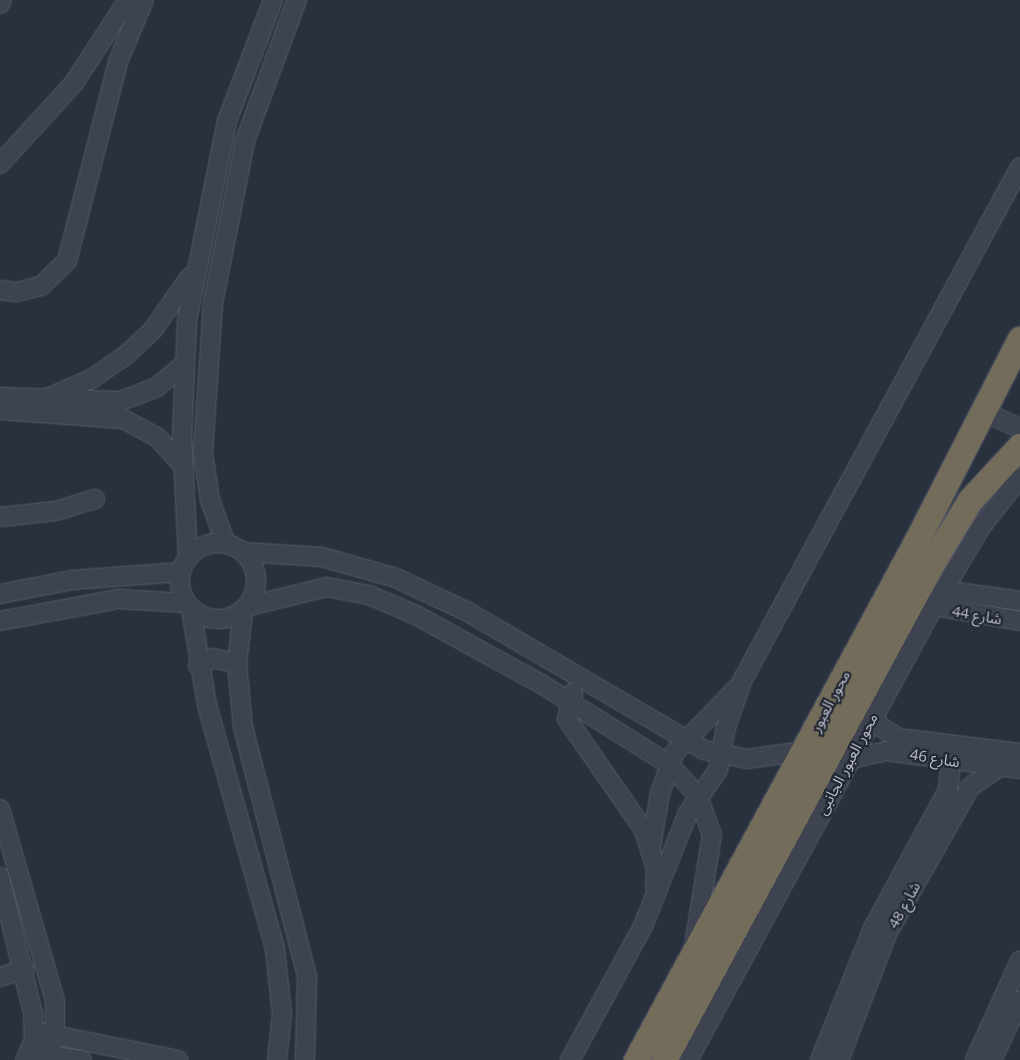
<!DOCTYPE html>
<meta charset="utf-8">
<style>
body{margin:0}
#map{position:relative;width:1020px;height:1060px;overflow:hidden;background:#29303e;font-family:"Open Sans","Noto Sans Arabic",sans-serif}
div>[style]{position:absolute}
.roads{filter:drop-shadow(0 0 1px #585e69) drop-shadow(0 0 1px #585e69)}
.minor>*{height:18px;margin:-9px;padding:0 9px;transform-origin:9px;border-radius:9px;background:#3d434f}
.minor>.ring{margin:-9px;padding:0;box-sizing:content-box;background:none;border:18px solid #3d434f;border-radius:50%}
.highway>*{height:25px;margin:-12.5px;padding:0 12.5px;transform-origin:12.5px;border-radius:12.5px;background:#736c5b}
span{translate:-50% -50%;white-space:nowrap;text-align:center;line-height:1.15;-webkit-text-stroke:4.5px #222834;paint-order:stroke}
.street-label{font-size:15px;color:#babec9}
</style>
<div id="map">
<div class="roads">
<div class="minor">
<div style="left:0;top:4px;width:4px;rotate:-63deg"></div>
<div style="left:0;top:164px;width:110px;rotate:-47.6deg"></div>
<div style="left:74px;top:83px;width:99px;rotate:-57deg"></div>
<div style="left:0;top:290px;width:17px;rotate:7deg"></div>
<div style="left:17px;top:292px;width:25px;rotate:-14deg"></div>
<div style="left:41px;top:286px;width:36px;rotate:-44deg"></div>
<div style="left:67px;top:261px;width:209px;rotate:-75.6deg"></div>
<div style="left:119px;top:59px;width:64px;rotate:-67deg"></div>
<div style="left:0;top:397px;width:121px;rotate:1.9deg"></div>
<div style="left:121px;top:401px;width:39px;rotate:-21deg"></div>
<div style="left:157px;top:387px;width:35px;rotate:-40deg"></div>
<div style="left:41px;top:401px;width:57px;rotate:-23.9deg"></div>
<div style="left:93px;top:378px;width:39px;rotate:-35deg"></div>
<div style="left:125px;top:356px;width:37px;rotate:-43deg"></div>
<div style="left:152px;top:331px;width:66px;rotate:-54.9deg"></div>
<div style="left:986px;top:407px;width:13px;rotate:48deg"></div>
<div style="left:995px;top:417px;width:27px;rotate:24deg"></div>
<div style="left:0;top:410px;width:123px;rotate:4.2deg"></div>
<div style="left:123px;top:419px;width:38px;rotate:28deg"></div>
<div style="left:157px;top:437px;width:39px;rotate:48deg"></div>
<div style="left:0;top:517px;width:56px;rotate:-6.1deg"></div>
<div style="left:56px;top:511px;width:41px;rotate:-17.1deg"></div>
<div class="ring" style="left:180px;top:543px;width:58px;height:58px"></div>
<div style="left:226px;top:544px;width:47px;rotate:-110deg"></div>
<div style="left:210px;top:500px;width:48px;rotate:-98.5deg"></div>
<div style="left:203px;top:453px;width:150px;rotate:-86.2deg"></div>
<div style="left:213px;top:303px;width:165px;rotate:-78.8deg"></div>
<div style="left:245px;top:141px;width:150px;rotate:-69.8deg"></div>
<div style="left:243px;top:552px;width:79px;rotate:3.6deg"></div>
<div style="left:322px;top:557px;width:77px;rotate:15.8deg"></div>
<div style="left:396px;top:578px;width:80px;rotate:25.3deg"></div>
<div style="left:468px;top:612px;width:273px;rotate:30.3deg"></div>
<div style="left:704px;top:750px;width:44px;rotate:11.8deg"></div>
<div style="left:747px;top:759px;width:57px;rotate:-8.1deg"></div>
<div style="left:188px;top:558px;width:122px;rotate:-92.8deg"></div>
<div style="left:182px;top:436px;width:115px;rotate:-87.5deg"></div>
<div style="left:187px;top:321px;width:204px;rotate:-78.7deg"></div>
<div style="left:227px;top:121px;width:129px;rotate:-69.2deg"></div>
<div style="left:943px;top:590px;width:78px;rotate:8.1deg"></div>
<div style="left:0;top:594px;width:73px;rotate:-11deg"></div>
<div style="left:72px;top:580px;width:109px;rotate:-4.2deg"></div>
<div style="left:249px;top:606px;width:80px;rotate:-13.7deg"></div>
<div style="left:327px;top:587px;width:43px;rotate:10.8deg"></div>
<div style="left:369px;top:595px;width:51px;rotate:23.1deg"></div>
<div style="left:416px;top:615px;width:145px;rotate:28.9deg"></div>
<div style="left:543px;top:685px;width:150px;rotate:32.2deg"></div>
<div style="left:670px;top:765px;width:42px;rotate:47.9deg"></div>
<div style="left:698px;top:796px;width:41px;rotate:70.3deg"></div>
<div style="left:712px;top:835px;width:106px;rotate:99.2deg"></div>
<div style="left:934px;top:606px;width:87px;rotate:9.9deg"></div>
<div style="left:191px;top:609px;width:97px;rotate:80.5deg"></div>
<div style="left:207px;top:705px;width:253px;rotate:74.4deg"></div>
<div style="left:275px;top:949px;width:65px;rotate:83.9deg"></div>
<div style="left:282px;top:1014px;width:46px;rotate:96.2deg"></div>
<div style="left:243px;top:611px;width:53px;rotate:96.5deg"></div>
<div style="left:237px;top:664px;width:63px;rotate:84.6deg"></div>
<div style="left:243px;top:727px;width:258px;rotate:75.6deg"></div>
<div style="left:307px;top:977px;width:83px;rotate:91.4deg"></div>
<div style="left:0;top:621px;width:121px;rotate:-10.5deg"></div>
<div style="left:119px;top:599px;width:67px;rotate:3.4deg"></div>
<div style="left:198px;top:666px;width:17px;rotate:-28deg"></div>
<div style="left:213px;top:658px;width:25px;rotate:14deg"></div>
<div style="left:573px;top:693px;width:27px;rotate:103deg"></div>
<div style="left:567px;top:719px;width:135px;rotate:55.3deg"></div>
<div style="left:644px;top:830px;width:41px;rotate:72.9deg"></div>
<div style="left:656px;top:869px;width:18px;rotate:93deg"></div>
<div style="left:874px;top:713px;width:14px;rotate:69deg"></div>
<div style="left:879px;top:726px;width:22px;rotate:32deg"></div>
<div style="left:898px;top:738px;width:123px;rotate:7deg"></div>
<div style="left:851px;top:759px;width:37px;rotate:-13deg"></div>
<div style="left:887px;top:751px;width:134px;rotate:7.7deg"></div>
<div style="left:0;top:809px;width:200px;rotate:74deg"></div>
<div style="left:55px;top:1001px;width:34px;rotate:90deg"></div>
<div style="left:55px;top:1035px;width:26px;rotate:108deg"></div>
<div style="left:651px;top:847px;width:55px;rotate:-80.5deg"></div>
<div style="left:660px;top:793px;width:44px;rotate:-69.9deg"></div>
<div style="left:675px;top:752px;width:88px;rotate:-45.9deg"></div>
<div style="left:0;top:877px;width:140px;rotate:76.4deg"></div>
<div style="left:33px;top:1013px;width:27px;rotate:88deg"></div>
<div style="left:34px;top:1040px;width:22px;rotate:114deg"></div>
<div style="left:0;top:977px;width:26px;rotate:-18deg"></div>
<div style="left:44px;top:1033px;width:137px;rotate:11.4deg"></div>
<div style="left:38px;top:1054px;width:44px;rotate:7.8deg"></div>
<div style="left:570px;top:1060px;width:153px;rotate:-61.4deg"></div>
<div style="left:643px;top:926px;width:122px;rotate:-68.3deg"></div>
<div style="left:688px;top:813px;width:52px;rotate:-55.1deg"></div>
<div style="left:718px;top:770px;width:44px;rotate:-79.5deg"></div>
<div style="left:726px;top:727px;width:49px;rotate:-70.8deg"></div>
<div style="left:742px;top:681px;width:584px;rotate:-61.59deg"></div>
<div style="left:688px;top:1060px;width:516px;rotate:-61.55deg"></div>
<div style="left:934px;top:606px;width:92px;rotate:-59.3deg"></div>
<div style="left:981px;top:527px;width:63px;rotate:-52deg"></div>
<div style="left:820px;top:1060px;width:142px;rotate:-68.1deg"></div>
<div style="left:873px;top:928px;width:157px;rotate:-61.5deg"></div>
<div style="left:948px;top:790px;width:29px;rotate:-84deg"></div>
<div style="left:839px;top:1060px;width:135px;rotate:-69.1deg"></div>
<div style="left:887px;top:934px;width:169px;rotate:-60.5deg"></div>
<div style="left:970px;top:787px;width:32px;rotate:-34deg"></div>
<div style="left:975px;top:1060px;width:109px;rotate:-65.6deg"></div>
<div style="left:992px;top:1060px;width:66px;rotate:-65deg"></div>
</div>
<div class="highway">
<div style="left:636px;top:1060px;width:591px;rotate:-61.61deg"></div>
<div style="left:917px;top:540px;width:226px;rotate:-62.9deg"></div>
<div style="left:664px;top:1060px;width:565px;rotate:-61.66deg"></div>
<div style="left:932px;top:563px;width:74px;rotate:-58.9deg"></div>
<div style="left:970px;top:500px;width:74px;rotate:-47.2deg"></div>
</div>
</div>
<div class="street-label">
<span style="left:977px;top:615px;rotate:10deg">شارع 44</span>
<span style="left:830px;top:701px;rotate:-62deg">محور العبور</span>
<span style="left:935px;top:758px;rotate:9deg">شارع 46</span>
<span style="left:847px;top:764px;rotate:-62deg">محور العبور الجانبى</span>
<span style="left:904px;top:905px;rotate:-61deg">شارع 48</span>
</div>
</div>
